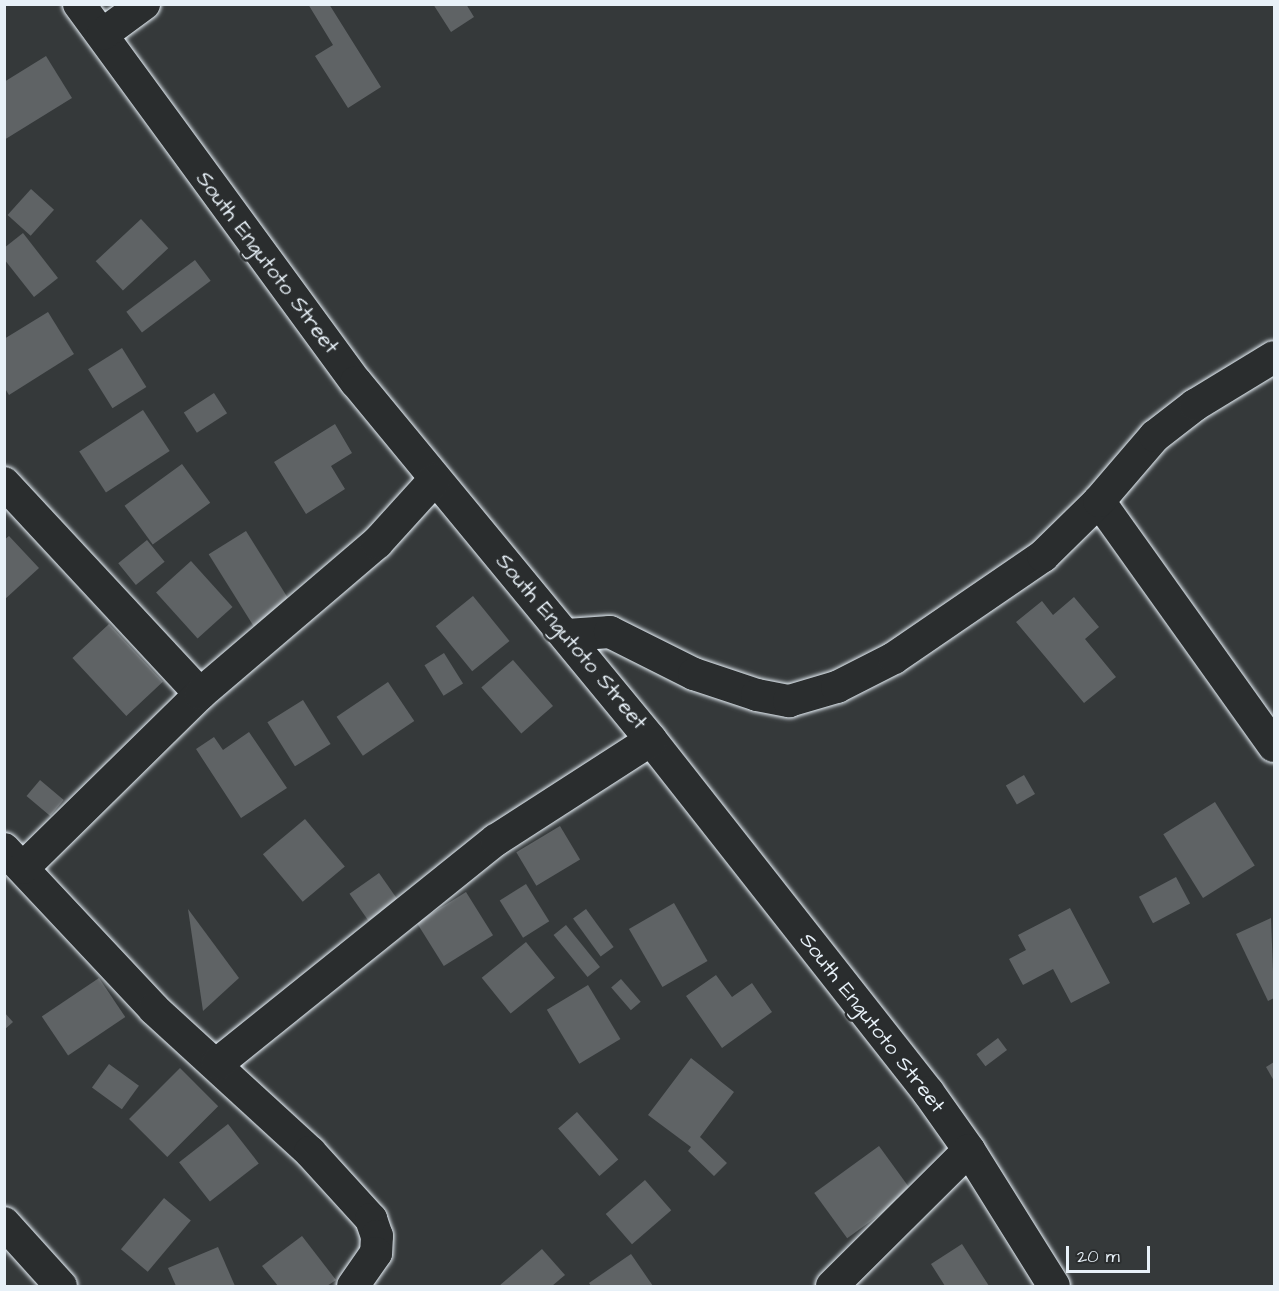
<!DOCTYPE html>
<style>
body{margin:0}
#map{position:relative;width:1279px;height:1291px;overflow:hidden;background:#35393a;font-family:"Architects Daughter",sans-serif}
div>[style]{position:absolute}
.building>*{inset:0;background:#5f6365;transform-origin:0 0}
.roads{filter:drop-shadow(0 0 2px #e8f1f8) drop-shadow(0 0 2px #e8f1f8)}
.street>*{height:32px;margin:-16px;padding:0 16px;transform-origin:16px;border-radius:16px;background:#2a2d2e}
span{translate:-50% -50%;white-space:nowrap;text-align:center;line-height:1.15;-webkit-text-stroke:5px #2a2d2e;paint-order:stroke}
.street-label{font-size:21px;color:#e8f1f8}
.frame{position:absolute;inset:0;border:6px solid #e8f1f8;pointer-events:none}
.scale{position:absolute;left:1066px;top:1246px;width:84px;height:27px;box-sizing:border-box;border:3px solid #e8f1f8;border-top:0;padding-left:8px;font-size:18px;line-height:21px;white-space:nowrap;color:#e8f1f8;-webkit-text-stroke:4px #2a2d2e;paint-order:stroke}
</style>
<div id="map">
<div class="building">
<div style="clip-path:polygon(308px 4px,329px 4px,381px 87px,348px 108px,315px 56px,333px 45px)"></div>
<div style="clip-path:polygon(433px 4px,466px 4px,474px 17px,451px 32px)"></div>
<div style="clip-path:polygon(46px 56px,72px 98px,4px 140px,4px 82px)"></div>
<div style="left:31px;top:189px;width:31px;height:35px;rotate:42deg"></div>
<div style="left:141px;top:219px;width:40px;height:62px;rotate:47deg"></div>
<div style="clip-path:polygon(23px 233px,58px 278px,34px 297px,4px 259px,4px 248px)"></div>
<div style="left:195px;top:260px;width:26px;height:86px;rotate:53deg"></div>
<div style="clip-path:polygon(48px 312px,74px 354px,9px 395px,4px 387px,4px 339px)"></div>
<div style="left:122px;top:348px;width:46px;height:40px;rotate:58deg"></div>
<div style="left:214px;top:393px;width:24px;height:36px;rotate:57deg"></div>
<div style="left:143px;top:410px;width:49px;height:76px;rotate:57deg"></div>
<div style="clip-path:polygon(335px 424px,352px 453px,331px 466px,345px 489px,306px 514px,274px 462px)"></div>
<div style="left:182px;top:464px;width:48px;height:71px;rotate:54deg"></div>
<div style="left:246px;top:531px;width:92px;height:44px;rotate:58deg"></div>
<div style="clip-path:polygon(9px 536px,39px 568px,4px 600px,4px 540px)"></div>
<div style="left:147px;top:540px;width:28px;height:37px;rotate:51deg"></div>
<div style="left:191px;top:561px;width:62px;height:47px;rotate:48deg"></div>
<div style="left:473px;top:596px;width:58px;height:48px;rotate:51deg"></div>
<div style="clip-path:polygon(1074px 597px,1099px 627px,1085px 639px,1116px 677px,1084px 703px,1016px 622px,1042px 601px,1053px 615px)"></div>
<div style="left:109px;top:624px;width:79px;height:50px;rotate:47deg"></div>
<div style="left:444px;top:653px;width:36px;height:23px;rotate:58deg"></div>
<div style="left:513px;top:660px;width:61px;height:42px;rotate:49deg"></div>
<div style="left:388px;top:682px;width:47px;height:62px;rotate:56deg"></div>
<div style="left:303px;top:700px;width:52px;height:42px;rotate:58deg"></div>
<div style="clip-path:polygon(249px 732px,287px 788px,241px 818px,196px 749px,214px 737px,223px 750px)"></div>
<div style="left:1024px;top:775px;width:22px;height:21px;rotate:60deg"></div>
<div style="left:40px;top:780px;width:31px;height:21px;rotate:40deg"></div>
<div style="left:1215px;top:802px;width:75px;height:61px;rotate:58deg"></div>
<div style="left:305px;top:819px;width:62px;height:55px;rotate:50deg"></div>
<div style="left:560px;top:826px;width:39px;height:51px;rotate:59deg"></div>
<div style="left:379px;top:873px;width:33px;height:36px;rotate:55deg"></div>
<div style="left:1176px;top:877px;width:30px;height:42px;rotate:62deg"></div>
<div style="left:526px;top:884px;width:44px;height:31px;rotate:58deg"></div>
<div style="left:466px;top:892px;width:51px;height:58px;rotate:58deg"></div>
<div style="left:674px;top:903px;width:67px;height:52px;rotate:60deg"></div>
<div style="clip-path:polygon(1070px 908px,1110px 983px,1071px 1003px,1053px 969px,1023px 985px,1009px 959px,1026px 950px,1018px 935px)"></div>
<div style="clip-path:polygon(188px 909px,239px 978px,203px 1011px)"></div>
<div style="left:586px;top:909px;width:47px;height:16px;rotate:54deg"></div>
<div style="clip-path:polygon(1271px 918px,1274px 998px,1268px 1001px,1236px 934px)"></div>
<div style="left:566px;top:925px;width:54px;height:16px;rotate:51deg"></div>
<div style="left:526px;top:942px;width:46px;height:57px;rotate:51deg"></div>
<div style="clip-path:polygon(716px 975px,732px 997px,752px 983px,772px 1012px,722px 1048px,686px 996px)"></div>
<div style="left:99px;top:978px;width:47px;height:69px;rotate:56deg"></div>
<div style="left:621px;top:979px;width:30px;height:13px;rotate:49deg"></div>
<div style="left:588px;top:985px;width:63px;height:48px;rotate:59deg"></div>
<div style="clip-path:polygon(4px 1012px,13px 1022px,4px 1030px)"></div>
<div style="left:998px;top:1038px;width:15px;height:27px;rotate:53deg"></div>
<div style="clip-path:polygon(691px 1058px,734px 1092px,700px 1137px,727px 1163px,714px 1176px,688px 1151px,691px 1147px,648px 1115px)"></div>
<div style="clip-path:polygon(1274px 1062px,1274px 1081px,1266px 1067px)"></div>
<div style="left:109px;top:1064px;width:37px;height:29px;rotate:36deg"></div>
<div style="left:180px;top:1068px;width:54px;height:72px;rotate:45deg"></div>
<div style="left:577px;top:1112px;width:63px;height:25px;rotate:49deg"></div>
<div style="left:228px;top:1124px;width:50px;height:62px;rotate:52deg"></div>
<div style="left:879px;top:1146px;width:56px;height:80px;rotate:54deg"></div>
<div style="left:645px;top:1180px;width:40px;height:52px;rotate:49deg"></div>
<div style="left:164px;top:1198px;width:35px;height:67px;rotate:40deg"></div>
<div style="clip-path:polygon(302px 1236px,336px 1280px,327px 1286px,278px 1286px,262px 1266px)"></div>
<div style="clip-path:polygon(962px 1244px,989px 1286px,945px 1286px,931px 1264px)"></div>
<div style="clip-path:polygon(218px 1247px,235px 1286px,176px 1286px,168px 1268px)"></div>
<div style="clip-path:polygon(542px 1249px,565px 1275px,552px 1286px,499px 1286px)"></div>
<div style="clip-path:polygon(631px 1254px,653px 1286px,591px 1286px,589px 1283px)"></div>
</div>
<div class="roads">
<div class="street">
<div style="left:79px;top:4px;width:469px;rotate:53.8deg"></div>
<div style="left:356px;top:382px;width:464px;rotate:50.5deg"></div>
<div style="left:651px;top:740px;width:448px;rotate:51.8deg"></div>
<div style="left:928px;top:1092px;width:71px;rotate:54.7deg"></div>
<div style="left:969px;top:1150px;width:160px;rotate:58deg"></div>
<div style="left:103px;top:34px;width:51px;rotate:-36.2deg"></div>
<div style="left:4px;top:483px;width:288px;rotate:47.1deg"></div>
<div style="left:1099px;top:501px;width:301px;rotate:54.5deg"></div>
<div style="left:567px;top:635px;width:43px;rotate:-4deg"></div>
<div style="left:610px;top:632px;width:94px;rotate:26.6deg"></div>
<div style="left:694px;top:674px;width:66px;rotate:18.4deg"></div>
<div style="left:757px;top:695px;width:33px;rotate:11deg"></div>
<div style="left:789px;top:701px;width:50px;rotate:-16.3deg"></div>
<div style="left:837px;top:687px;width:64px;rotate:-27deg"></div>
<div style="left:894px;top:658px;width:181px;rotate:-34.4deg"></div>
<div style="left:1043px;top:556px;width:78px;rotate:-44.5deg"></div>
<div style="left:1099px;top:501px;width:86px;rotate:-49.3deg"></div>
<div style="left:1155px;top:436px;width:51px;rotate:-37.8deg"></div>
<div style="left:1195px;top:405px;width:92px;rotate:-31.3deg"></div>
<div style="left:4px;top:849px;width:219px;rotate:46.8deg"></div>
<div style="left:154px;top:1009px;width:212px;rotate:42.5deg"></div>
<div style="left:310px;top:1152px;width:91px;rotate:47.7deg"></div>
<div style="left:371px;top:1219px;width:18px;rotate:71deg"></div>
<div style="left:377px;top:1236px;width:17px;rotate:93deg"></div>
<div style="left:376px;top:1253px;width:40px;rotate:124.9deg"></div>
<div style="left:23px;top:868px;width:248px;rotate:-44.5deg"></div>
<div style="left:200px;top:694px;width:233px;rotate:-40.5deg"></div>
<div style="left:377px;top:543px;width:86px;rotate:-47.8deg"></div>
<div style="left:217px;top:1064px;width:358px;rotate:-38.8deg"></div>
<div style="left:496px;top:840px;width:184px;rotate:-32.8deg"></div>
<div style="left:4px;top:1223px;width:85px;rotate:47.9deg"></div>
<div style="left:832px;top:1286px;width:193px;rotate:-44.8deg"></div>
</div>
</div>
<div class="street-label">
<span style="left:267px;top:263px;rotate:53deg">South Engutoto Street</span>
<span style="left:571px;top:642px;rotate:50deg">South Engutoto Street</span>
<span style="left:872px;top:1023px;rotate:52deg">South Engutoto Street</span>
</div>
<div class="frame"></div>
<div class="scale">20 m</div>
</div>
